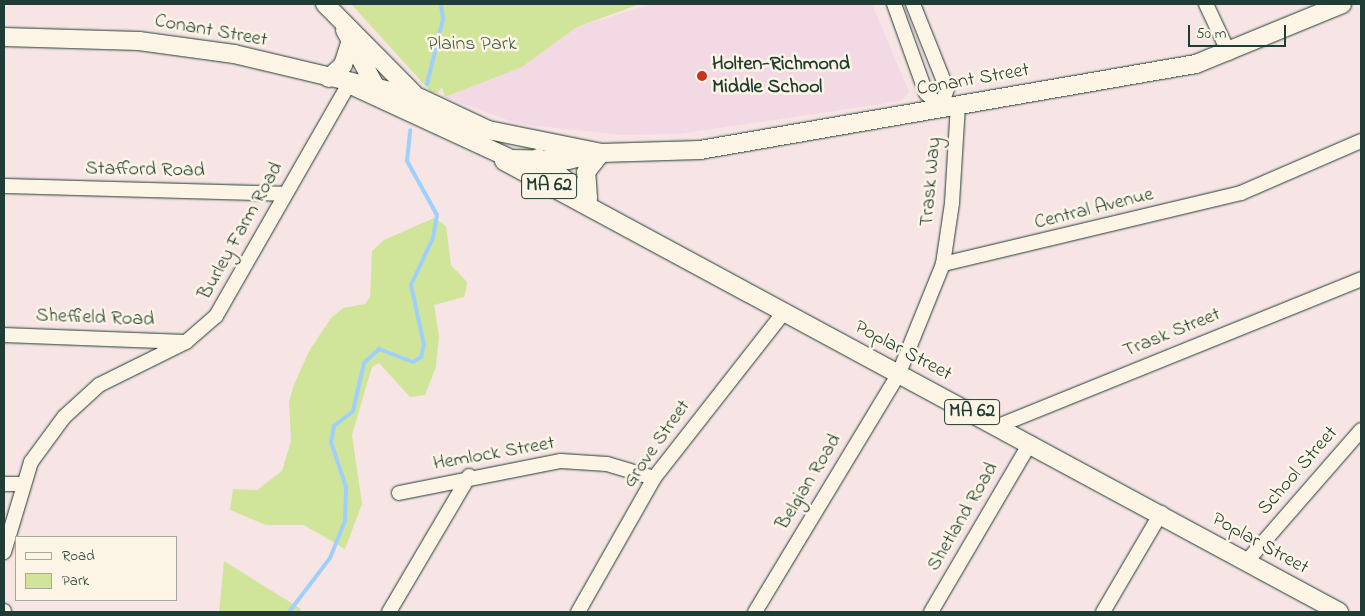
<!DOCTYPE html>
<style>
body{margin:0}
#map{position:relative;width:1365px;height:616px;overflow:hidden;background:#f7e4e4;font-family:"Indie Flower",sans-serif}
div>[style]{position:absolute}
.built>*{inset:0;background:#f3d9e3}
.green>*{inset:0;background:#d1e59a}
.stream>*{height:4px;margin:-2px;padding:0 2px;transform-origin:2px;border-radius:2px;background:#9fd0fc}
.roads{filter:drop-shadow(0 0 1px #1f3d34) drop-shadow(0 0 1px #1f3d34)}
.minor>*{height:14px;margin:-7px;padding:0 7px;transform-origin:7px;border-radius:7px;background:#fcf5e5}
.major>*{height:18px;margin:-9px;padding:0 9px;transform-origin:9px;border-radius:9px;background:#fcf5e5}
.dots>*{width:14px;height:14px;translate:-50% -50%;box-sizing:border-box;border:2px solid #fcf5e5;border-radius:50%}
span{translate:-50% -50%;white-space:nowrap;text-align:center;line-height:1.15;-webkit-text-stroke:5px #fcf5e5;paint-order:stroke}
.shield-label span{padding:1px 4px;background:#fcf5e5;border:1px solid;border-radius:4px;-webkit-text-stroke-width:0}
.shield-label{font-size:19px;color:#1f3d34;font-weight:700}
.street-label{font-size:20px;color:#1f3d34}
.park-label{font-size:20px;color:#435f48}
.poi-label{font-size:20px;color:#1f3d34;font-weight:700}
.left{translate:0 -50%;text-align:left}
.frame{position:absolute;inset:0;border:5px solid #1f3d34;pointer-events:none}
.legend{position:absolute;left:15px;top:536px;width:162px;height:65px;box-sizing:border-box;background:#fcf5e5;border:1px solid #a4ab9e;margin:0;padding:6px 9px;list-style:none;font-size:15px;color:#1f3d34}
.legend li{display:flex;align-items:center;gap:10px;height:25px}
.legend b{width:25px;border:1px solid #a4ab9e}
.scale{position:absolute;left:1188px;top:25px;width:98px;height:22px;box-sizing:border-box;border:2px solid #1f3d34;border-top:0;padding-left:6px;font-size:15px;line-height:18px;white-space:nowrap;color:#1f3d34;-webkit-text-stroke:4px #fcf5e5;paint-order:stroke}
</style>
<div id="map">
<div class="built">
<div style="clip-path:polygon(652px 4px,872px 4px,909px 92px,901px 101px,679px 134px,622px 135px,518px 124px,445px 97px,522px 67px,577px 27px)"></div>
</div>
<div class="green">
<div style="clip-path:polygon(351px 4px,640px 4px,577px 27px,522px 67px,445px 97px,442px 87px,438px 93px,431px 92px)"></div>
<div style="clip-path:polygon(434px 218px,446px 226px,451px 265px,467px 282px,466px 290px,464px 297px,434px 305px,439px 336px,436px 367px,425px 395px,410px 397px,379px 363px,372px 367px,352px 435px,362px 504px,345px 549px,304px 525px,266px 525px,230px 510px,233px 489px,257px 490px,282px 471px,291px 441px,289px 402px,293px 387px,309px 351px,331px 318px,343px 308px,365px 304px,370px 297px,372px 251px,384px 240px)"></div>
<div style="clip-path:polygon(224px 561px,301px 609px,300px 612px,219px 612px)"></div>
</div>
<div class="stream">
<div style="left:427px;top:84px;width:67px;rotate:-76.2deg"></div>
<div style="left:443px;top:19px;width:15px;rotate:-98deg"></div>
<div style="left:289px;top:612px;width:68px;rotate:-52.8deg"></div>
<div style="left:330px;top:558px;width:40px;rotate:-68deg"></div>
<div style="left:345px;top:521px;width:34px;rotate:-88deg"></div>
<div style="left:346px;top:487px;width:47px;rotate:-108.4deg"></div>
<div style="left:331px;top:442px;width:16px;rotate:-79deg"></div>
<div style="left:334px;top:426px;width:24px;rotate:-38deg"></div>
<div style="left:353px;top:411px;width:49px;rotate:-77.1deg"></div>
<div style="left:364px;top:363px;width:21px;rotate:-43deg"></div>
<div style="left:379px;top:349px;width:36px;rotate:21deg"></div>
<div style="left:413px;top:362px;width:9px;rotate:-32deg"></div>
<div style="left:421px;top:357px;width:12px;rotate:-76deg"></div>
<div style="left:424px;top:345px;width:61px;rotate:-102.2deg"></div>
<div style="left:411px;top:285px;width:52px;rotate:-64.9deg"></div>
<div style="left:433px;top:238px;width:23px;rotate:-80deg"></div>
<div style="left:437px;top:215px;width:62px;rotate:-119.1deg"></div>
<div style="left:407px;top:161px;width:31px;rotate:-84deg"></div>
</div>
<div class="roads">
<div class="minor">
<div style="left:894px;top:4px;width:95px;rotate:70.2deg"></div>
<div style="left:926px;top:93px;width:21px;rotate:43deg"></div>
<div style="left:941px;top:107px;width:19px;rotate:-72deg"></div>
<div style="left:947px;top:89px;width:92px;rotate:-111.8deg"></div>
<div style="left:1206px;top:4px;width:54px;rotate:64.9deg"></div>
<div style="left:4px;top:186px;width:281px;rotate:1.6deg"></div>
<div style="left:943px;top:264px;width:62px;rotate:-81.6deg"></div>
<div style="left:952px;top:203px;width:99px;rotate:-86.5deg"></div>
<div style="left:4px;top:335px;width:181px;rotate:2.2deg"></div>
<div style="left:998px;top:426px;width:392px;rotate:-22deg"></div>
<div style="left:4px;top:484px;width:18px"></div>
<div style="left:399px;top:493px;width:165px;rotate:-11.2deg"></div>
<div style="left:561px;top:461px;width:46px;rotate:3.7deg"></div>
<div style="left:607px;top:464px;width:49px;rotate:16.6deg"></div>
<div style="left:4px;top:552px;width:94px;rotate:-73.3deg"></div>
<div style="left:31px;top:462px;width:56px;rotate:-53.7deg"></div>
<div style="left:64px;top:417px;width:47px;rotate:-42.4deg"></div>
<div style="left:99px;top:385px;width:97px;rotate:-26.3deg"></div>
<div style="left:186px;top:342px;width:40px;rotate:-41deg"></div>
<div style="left:216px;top:316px;width:267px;rotate:-60.2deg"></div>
<div style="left:1246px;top:562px;width:175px;rotate:-48.9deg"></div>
<div style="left:4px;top:611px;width:1px;rotate:90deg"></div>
<div style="left:389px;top:612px;width:158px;rotate:-59.5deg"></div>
<div style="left:578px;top:612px;width:154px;rotate:-60.4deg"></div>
<div style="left:654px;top:478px;width:212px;rotate:-51.9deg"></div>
<div style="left:755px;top:612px;width:279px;rotate:-58.9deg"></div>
<div style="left:899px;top:373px;width:118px;rotate:-68deg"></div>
<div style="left:943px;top:264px;width:306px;rotate:-13.4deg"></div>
<div style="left:1241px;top:193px;width:131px;rotate:-23.4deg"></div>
<div style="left:931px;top:612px;width:196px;rotate:-59.6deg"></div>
<div style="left:1103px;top:612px;width:115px;rotate:-59.6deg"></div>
</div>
<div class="major">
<div style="left:325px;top:4px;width:128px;rotate:45.3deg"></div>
<div style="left:345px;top:30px;width:74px;rotate:61.7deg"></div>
<div style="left:4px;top:37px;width:135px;rotate:1.7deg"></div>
<div style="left:139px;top:41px;width:96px;rotate:7.8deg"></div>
<div style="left:234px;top:54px;width:191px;rotate:13.3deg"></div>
<div style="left:420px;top:98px;width:75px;rotate:25.2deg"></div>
<div style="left:488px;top:130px;width:115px;rotate:11.5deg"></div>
<div style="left:329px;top:78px;width:19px;rotate:-43deg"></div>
<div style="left:343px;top:65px;width:22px;rotate:-72deg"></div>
<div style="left:349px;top:84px;width:179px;rotate:24.8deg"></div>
<div style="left:511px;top:159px;width:57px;rotate:1deg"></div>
<div style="left:568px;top:160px;width:34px;rotate:-12deg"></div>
<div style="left:601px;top:153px;width:99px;rotate:-1.7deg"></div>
<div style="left:700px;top:150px;width:503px;rotate:-9.84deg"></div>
<div style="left:1196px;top:64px;width:158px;rotate:-22.3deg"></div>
<div style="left:538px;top:158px;width:64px;rotate:38.7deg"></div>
<div style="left:504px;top:161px;width:949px;rotate:28.37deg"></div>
<div style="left:588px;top:198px;width:26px;rotate:-94deg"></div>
<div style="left:586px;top:172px;width:24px;rotate:-52deg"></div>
</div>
</div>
<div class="dots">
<div style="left:702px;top:76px;background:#c8321e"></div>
</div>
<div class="shield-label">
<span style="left:549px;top:186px">MA 62</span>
<span style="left:972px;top:412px">MA 62</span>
</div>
<div class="street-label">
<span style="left:211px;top:31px;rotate:10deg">Conant Street</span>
<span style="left:973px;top:80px;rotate:-10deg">Conant Street</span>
<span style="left:145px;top:170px;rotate:1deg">Stafford Road</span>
<span style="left:931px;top:182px;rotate:-85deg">Trask Way</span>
<span style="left:1094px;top:209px;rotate:-14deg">Central Avenue</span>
<span style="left:241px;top:231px;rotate:-61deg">Burley Farm Road</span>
<span style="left:95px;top:318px;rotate:2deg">Sheffield Road</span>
<span style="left:1172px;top:333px;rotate:-22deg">Trask Street</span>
<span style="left:903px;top:351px;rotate:28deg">Poplar Street</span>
<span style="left:657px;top:444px;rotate:-55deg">Grove Street</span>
<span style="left:494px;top:454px;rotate:-10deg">Hemlock Street</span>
<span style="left:1298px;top:471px;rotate:-49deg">School Street</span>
<span style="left:809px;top:482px;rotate:-59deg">Belgian Road</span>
<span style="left:963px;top:517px;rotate:-60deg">Shetland Road</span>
<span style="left:1260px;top:544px;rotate:29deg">Poplar Street</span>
</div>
<div class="park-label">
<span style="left:472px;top:44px">Plains Park</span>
</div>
<div class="poi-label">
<span class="left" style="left:712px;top:76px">Holten-Richmond<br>Middle School</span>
</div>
<div class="frame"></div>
<ul class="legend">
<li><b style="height:6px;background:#fcf5e5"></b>Road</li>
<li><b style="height:14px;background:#d1e59a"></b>Park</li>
</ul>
<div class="scale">50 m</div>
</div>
